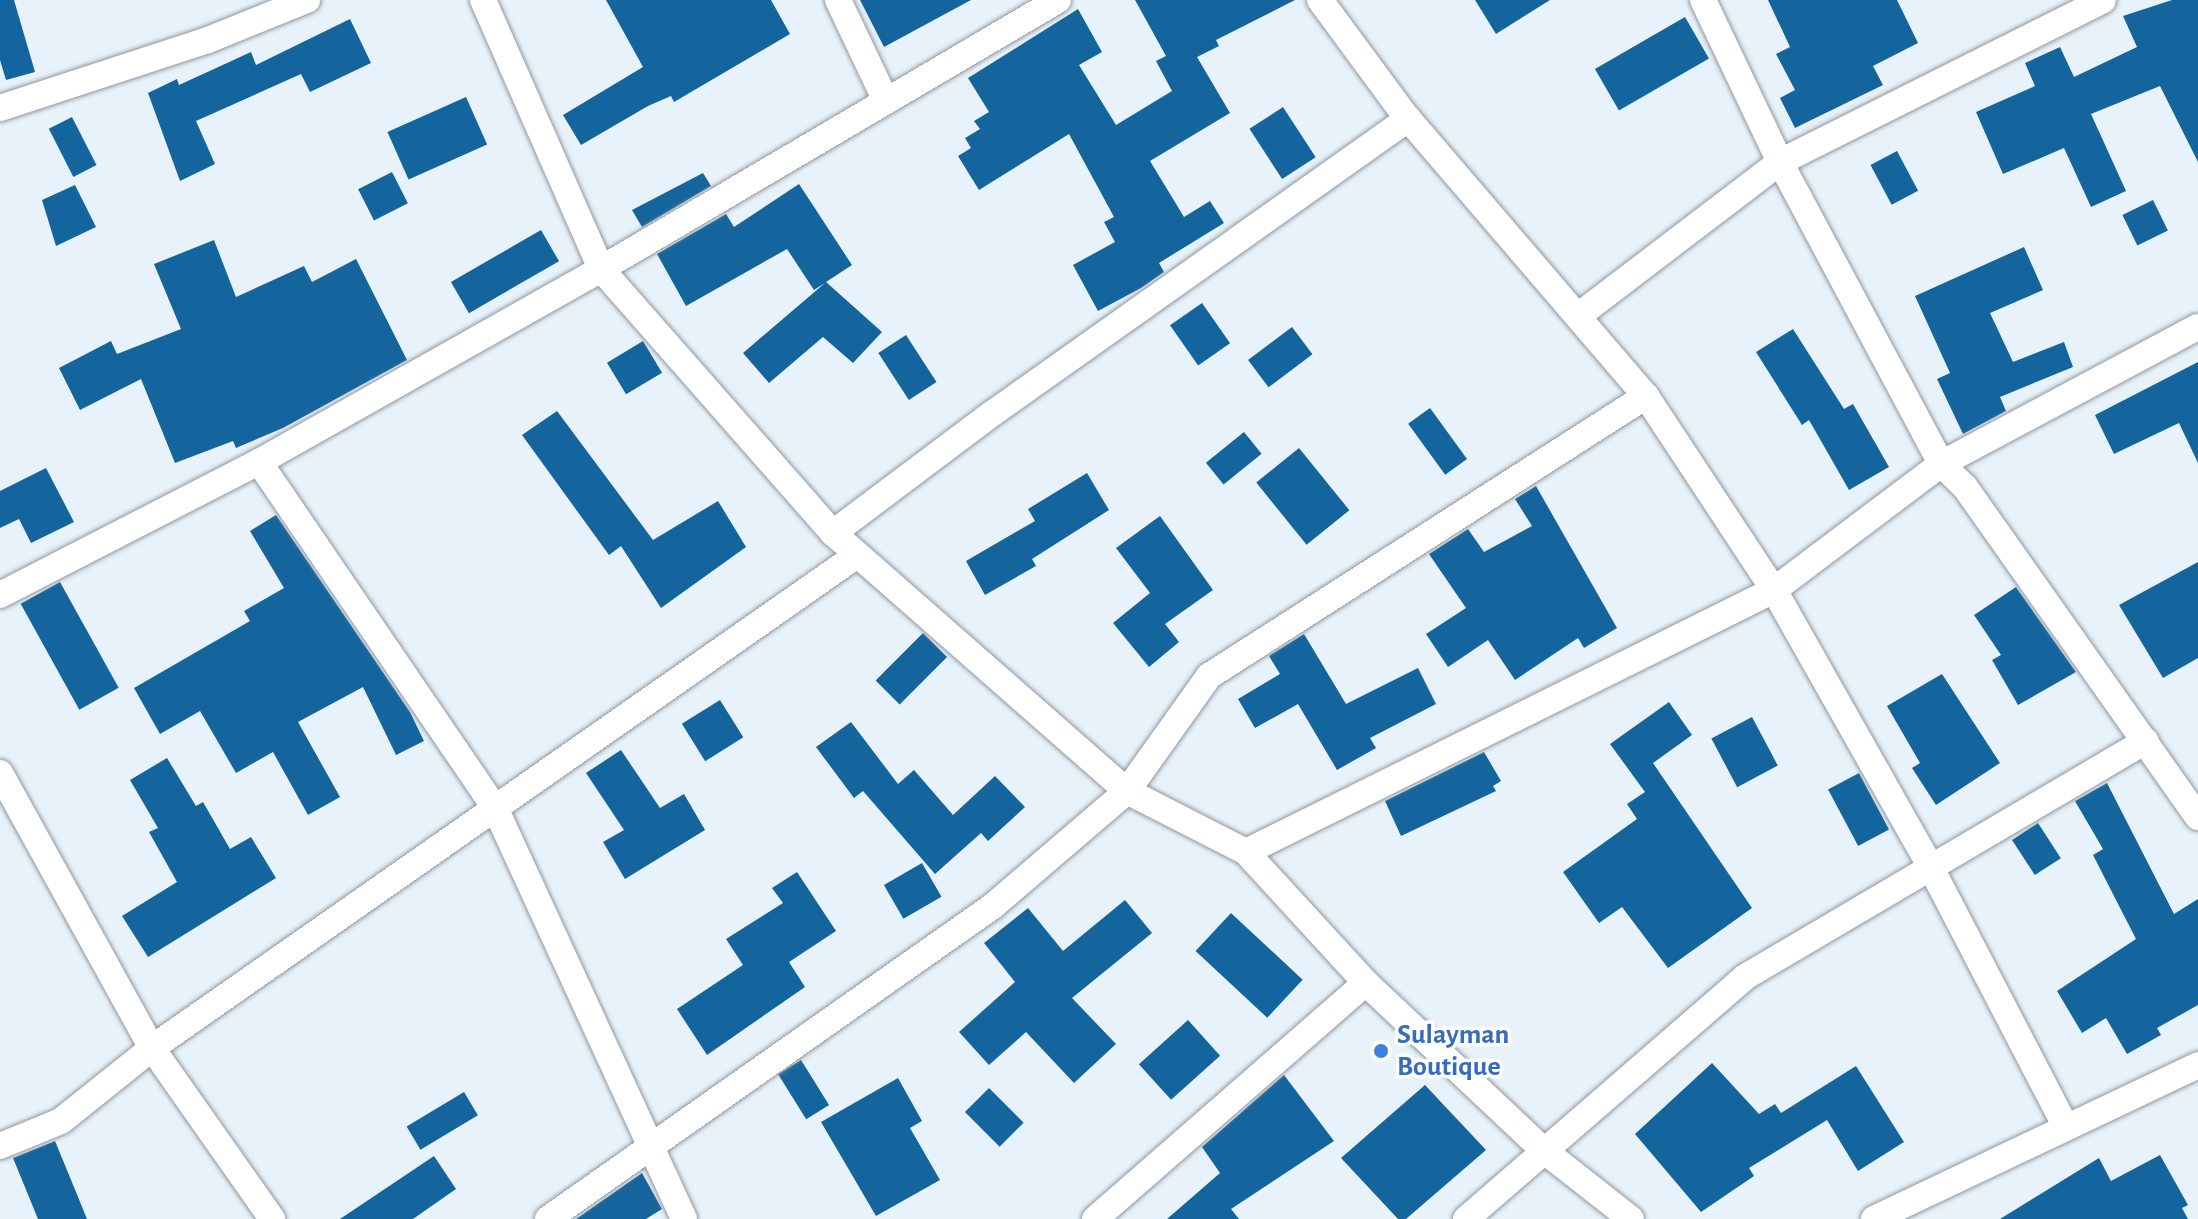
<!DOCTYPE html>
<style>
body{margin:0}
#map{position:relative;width:2198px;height:1219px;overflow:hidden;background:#e8f2fa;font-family:"Alegreya Sans",sans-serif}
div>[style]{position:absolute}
.building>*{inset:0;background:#14659d;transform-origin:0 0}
.roads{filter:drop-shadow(0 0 2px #8f979f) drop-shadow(0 0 2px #8f979f)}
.minor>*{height:26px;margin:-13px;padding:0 13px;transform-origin:13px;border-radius:13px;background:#fff}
.dots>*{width:22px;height:22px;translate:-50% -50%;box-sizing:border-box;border:4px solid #fdfdfd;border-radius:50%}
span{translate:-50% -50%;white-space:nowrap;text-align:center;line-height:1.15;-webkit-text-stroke:7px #fdfdfd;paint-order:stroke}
.shop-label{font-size:28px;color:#366cbe;font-weight:700}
.left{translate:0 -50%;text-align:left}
</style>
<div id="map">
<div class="building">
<div style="clip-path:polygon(0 0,14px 0,35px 72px,6px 80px,0 60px)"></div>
<div style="clip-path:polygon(606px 0,771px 0,790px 34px,674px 102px,671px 96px,648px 106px,581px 145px,563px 115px,643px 67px)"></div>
<div style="clip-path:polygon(860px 0,971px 0,884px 47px)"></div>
<div style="clip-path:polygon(1135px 0,1295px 0,1216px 40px,1219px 46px,1197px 57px,1230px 113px,1150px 161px,1184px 217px,1210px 201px,1224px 223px,1159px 263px,1164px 272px,1141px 288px,1098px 311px,1073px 265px,1115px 242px,1104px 222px,1114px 217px,1069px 134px,979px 190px,958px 156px,971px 148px,965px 138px,980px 129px,974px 121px,989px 112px,968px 78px,1078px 9px,1102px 52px,1079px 65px,1116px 125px,1172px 91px,1156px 61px,1166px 56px)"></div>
<div style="clip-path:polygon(1475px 0,1550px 0,1496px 34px)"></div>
<div style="clip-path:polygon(1768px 0,1897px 0,1918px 43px,1873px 66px,1883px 85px,1795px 128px,1780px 98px,1795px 90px,1776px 54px,1790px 47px)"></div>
<div style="clip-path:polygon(2172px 0,2198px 0,2198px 162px,2160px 86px,2091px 114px,2126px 191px,2091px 207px,2064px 148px,2003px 174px,1976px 112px,2035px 86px,2025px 63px,2060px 47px,2074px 77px,2137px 47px,2123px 16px)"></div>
<div style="left:1685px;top:17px;width:48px;height:104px;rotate:60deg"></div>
<div style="clip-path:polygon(350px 19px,371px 63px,310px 92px,301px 74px,196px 121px,215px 164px,180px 181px,148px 93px,177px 79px,179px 85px,251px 52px,256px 65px)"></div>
<div style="left:466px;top:97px;width:52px;height:86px;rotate:66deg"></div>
<div style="left:1283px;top:107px;width:60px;height:40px;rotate:57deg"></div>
<div style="left:72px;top:117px;width:54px;height:26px;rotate:63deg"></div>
<div style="left:1897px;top:151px;width:45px;height:30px;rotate:62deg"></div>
<div style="left:392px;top:172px;width:35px;height:38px;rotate:63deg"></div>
<div style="clip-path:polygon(703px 173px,711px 186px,642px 227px,632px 210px)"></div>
<div style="clip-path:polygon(799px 184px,852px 265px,826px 282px,882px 332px,853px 363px,823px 337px,769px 383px,743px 353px,825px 283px,814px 290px,787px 249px,686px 306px,657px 254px,726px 214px,734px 227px)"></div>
<div style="clip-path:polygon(75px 185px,96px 227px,56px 246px,42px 200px)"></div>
<div style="left:2153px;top:200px;width:34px;height:34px;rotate:64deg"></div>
<div style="left:541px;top:230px;width:36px;height:104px;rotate:60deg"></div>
<div style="clip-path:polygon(214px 240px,236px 297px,304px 266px,312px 282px,356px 259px,407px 360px,283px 428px,236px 448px,233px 441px,175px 463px,141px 379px,80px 410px,59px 368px,111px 341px,117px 354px,181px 329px,154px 264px)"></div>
<div style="clip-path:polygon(2024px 247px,2043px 290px,1990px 313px,2013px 362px,2064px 342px,2073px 367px,2000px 397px,2006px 411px,1963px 434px,1937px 379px,1950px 373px,1915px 296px)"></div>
<div style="left:1202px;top:303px;width:49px;height:39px;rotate:55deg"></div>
<div style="left:1292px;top:327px;width:34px;height:55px;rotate:53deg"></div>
<div style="clip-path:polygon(1793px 329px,1844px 409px,1853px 404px,1889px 467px,1849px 490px,1809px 420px,1802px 425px,1756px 352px)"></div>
<div style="left:906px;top:335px;width:56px;height:33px;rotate:57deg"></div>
<div style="left:643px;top:341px;width:37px;height:42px;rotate:59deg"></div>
<div style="clip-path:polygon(2198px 362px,2198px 463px,2179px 423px,2114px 454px,2095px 415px)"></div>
<div style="left:1430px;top:408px;width:63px;height:27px;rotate:54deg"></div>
<div style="clip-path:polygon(557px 411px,653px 540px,718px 501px,746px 547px,661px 608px,621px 546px,609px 555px,522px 435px)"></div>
<div style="left:1244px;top:432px;width:28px;height:49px;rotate:51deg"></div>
<div style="left:1299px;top:448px;width:80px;height:55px;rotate:51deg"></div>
<div style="clip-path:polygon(46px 468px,74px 522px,31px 543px,19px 519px,0 528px,0 491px)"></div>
<div style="clip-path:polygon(1087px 473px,1109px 510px,1032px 559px,1036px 566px,985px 595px,966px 561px,1035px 521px,1028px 509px)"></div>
<div style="clip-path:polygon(1536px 486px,1617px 628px,1584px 648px,1578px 638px,1515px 680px,1488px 640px,1448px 667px,1426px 634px,1466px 608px,1429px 554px,1468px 529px,1484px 552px,1532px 526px,1515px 499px)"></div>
<div style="clip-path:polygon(276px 515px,410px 712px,424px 741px,396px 755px,363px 687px,298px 722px,340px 797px,308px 815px,273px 752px,236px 773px,200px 711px,160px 734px,134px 688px,250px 621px,244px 611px,284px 588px,250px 531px)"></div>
<div style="clip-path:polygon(1160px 516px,1213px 590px,1165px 624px,1179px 642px,1149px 667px,1113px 623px,1150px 593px,1116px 548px)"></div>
<div style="clip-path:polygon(2198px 562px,2198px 658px,2163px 678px,2119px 605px)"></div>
<div style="left:60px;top:582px;width:121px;height:45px;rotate:61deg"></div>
<div style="clip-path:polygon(2016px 587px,2076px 672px,2018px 705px,1992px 660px,2001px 655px,1974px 615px)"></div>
<div style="left:923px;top:633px;width:34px;height:67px;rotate:45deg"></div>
<div style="clip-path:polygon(1304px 634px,1346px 704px,1418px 668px,1436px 704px,1370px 738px,1376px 748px,1337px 770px,1298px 704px,1255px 728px,1238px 699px,1280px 674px,1269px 656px)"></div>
<div style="clip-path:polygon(1942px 674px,2000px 763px,1936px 805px,1912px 768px,1920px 763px,1887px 706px)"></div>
<div style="left:720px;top:700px;width:44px;height:45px;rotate:58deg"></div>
<div style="clip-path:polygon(1669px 702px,1692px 735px,1653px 763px,1752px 908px,1668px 968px,1622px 907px,1599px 923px,1563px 872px,1637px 819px,1627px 804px,1645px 792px,1610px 744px)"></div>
<div style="left:1752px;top:717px;width:55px;height:46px;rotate:62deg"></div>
<div style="clip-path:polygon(851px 722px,898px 784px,914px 770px,953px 815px,995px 776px,1025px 807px,988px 841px,981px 833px,935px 874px,863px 791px,854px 798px,816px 747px)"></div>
<div style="clip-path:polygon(621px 750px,660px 808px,684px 794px,705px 830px,625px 879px,603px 842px,624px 830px,586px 773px)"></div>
<div style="clip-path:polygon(1484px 752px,1501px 781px,1493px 786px,1496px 791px,1401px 836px,1385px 801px)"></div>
<div style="clip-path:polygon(167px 758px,196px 806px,203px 802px,230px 849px,251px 837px,276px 878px,148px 957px,122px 916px,177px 882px,149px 832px,158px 828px,130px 780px)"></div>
<div style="left:1859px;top:773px;width:64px;height:35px;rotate:62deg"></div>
<div style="clip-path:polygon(2107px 783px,2174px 914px,2198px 899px,2198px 1005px,2157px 1028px,2161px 1035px,2127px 1054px,2106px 1018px,2082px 1033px,2057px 991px,2136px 939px,2093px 855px,2103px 849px,2075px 801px)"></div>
<div style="left:2038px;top:823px;width:42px;height:31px;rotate:57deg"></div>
<div style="left:922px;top:863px;width:39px;height:44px;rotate:60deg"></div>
<div style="clip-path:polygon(797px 872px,836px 931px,789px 962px,805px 987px,707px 1055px,677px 1009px,743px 965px,726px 939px,783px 903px,772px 888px)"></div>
<div style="clip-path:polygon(1125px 900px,1152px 933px,1072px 998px,1116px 1044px,1074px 1083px,1026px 1032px,989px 1065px,959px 1032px,1015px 982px,984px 943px,1028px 908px,1063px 951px)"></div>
<div style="left:1231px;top:913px;width:98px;height:52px;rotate:43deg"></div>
<div style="left:1188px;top:1020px;width:48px;height:66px;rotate:48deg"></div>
<div style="left:801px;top:1060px;width:53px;height:27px;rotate:58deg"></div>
<div style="clip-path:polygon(1712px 1063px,1759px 1114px,1775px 1104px,1781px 1113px,1856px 1066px,1904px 1142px,1858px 1171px,1827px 1120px,1749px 1168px,1754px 1176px,1701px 1212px,1635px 1134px)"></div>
<div style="clip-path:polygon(1284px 1075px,1334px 1141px,1231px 1209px,1239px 1219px,1167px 1219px,1220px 1173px,1202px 1147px)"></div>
<div style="clip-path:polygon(898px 1078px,922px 1121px,910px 1128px,940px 1180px,876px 1216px,821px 1122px)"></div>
<div style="clip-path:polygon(1425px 1085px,1486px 1150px,1406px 1219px,1398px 1219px,1341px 1158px)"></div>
<div style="left:989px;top:1088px;width:49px;height:34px;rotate:45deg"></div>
<div style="left:464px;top:1092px;width:27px;height:67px;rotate:59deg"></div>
<div style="clip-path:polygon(55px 1141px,76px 1192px,87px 1219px,38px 1219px,13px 1158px)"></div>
<div style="clip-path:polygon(2160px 1155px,2188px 1205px,2182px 1208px,2188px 1219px,2000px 1219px,2099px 1158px,2111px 1181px)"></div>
<div style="clip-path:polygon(434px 1156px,456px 1189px,413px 1219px,340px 1219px)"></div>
<div style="clip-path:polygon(642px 1173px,662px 1209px,646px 1219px,576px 1219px)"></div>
</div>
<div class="roads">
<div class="minor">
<div style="left:483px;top:0;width:294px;rotate:66.3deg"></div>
<div style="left:601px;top:269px;width:351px;rotate:48.7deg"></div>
<div style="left:833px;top:533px;width:391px;rotate:41.3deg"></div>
<div style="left:1127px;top:791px;width:134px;rotate:27.1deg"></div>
<div style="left:1246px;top:852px;width:178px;rotate:47.5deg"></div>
<div style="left:1366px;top:983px;width:242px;rotate:43.3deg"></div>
<div style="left:1542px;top:1149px;width:113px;rotate:38.2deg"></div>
<div style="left:838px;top:0;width:110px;rotate:64.6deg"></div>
<div style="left:1320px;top:0;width:142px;rotate:53.6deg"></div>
<div style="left:1404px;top:114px;width:372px;rotate:49.4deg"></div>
<div style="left:1646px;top:396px;width:232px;rotate:56.6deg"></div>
<div style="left:1774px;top:590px;width:315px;rotate:60.5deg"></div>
<div style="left:1929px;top:864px;width:297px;rotate:62.5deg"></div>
<div style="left:1703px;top:0;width:179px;rotate:64.6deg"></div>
<div style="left:1780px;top:162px;width:342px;rotate:61.9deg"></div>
<div style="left:1941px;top:464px;width:33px;rotate:44deg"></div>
<div style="left:1965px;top:487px;width:404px;rotate:54.8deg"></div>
<div style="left:0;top:108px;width:219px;rotate:-18.1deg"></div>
<div style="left:208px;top:40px;width:107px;rotate:-22deg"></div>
<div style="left:1578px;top:316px;width:254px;rotate:-37.3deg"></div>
<div style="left:1780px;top:162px;width:361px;rotate:-26.6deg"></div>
<div style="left:259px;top:462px;width:421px;rotate:55.7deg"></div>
<div style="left:496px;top:810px;width:450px;rotate:65.3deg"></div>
<div style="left:833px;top:533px;width:200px;rotate:-36.9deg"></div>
<div style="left:993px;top:413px;width:509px;rotate:-35.32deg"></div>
<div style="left:0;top:595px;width:291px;rotate:-27.2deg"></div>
<div style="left:259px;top:462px;width:393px;rotate:-29.4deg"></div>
<div style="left:601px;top:269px;width:530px;rotate:-30.48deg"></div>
<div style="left:0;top:773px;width:314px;rotate:61.1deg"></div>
<div style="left:152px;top:1048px;width:209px;rotate:54.9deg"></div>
<div style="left:1246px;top:852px;width:589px;rotate:-26.39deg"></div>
<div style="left:1774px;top:590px;width:209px;rotate:-37deg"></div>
<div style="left:1941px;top:464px;width:291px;rotate:-28.1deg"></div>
<div style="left:0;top:1146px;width:66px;rotate:-22.3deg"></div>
<div style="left:61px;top:1121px;width:117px;rotate:-38.7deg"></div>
<div style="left:152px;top:1048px;width:860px;rotate:-34.96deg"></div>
<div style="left:548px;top:1219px;width:544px;rotate:-35.12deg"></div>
<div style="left:993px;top:906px;width:177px;rotate:-40.6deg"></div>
<div style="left:1127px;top:791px;width:141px;rotate:-54.5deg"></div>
<div style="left:1209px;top:676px;width:519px;rotate:-32.65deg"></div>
<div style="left:1095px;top:1219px;width:359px;rotate:-41.1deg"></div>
<div style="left:1466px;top:1219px;width:369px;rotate:-40.9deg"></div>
<div style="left:1745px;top:977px;width:465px;rotate:-30.5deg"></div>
<div style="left:1874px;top:1219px;width:359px;rotate:-25.4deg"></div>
</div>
</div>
<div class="dots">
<div style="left:1381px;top:1051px;background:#3f7fe0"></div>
</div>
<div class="shop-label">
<span class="left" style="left:1397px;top:1051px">Sulayman<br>Boutique</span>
</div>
</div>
